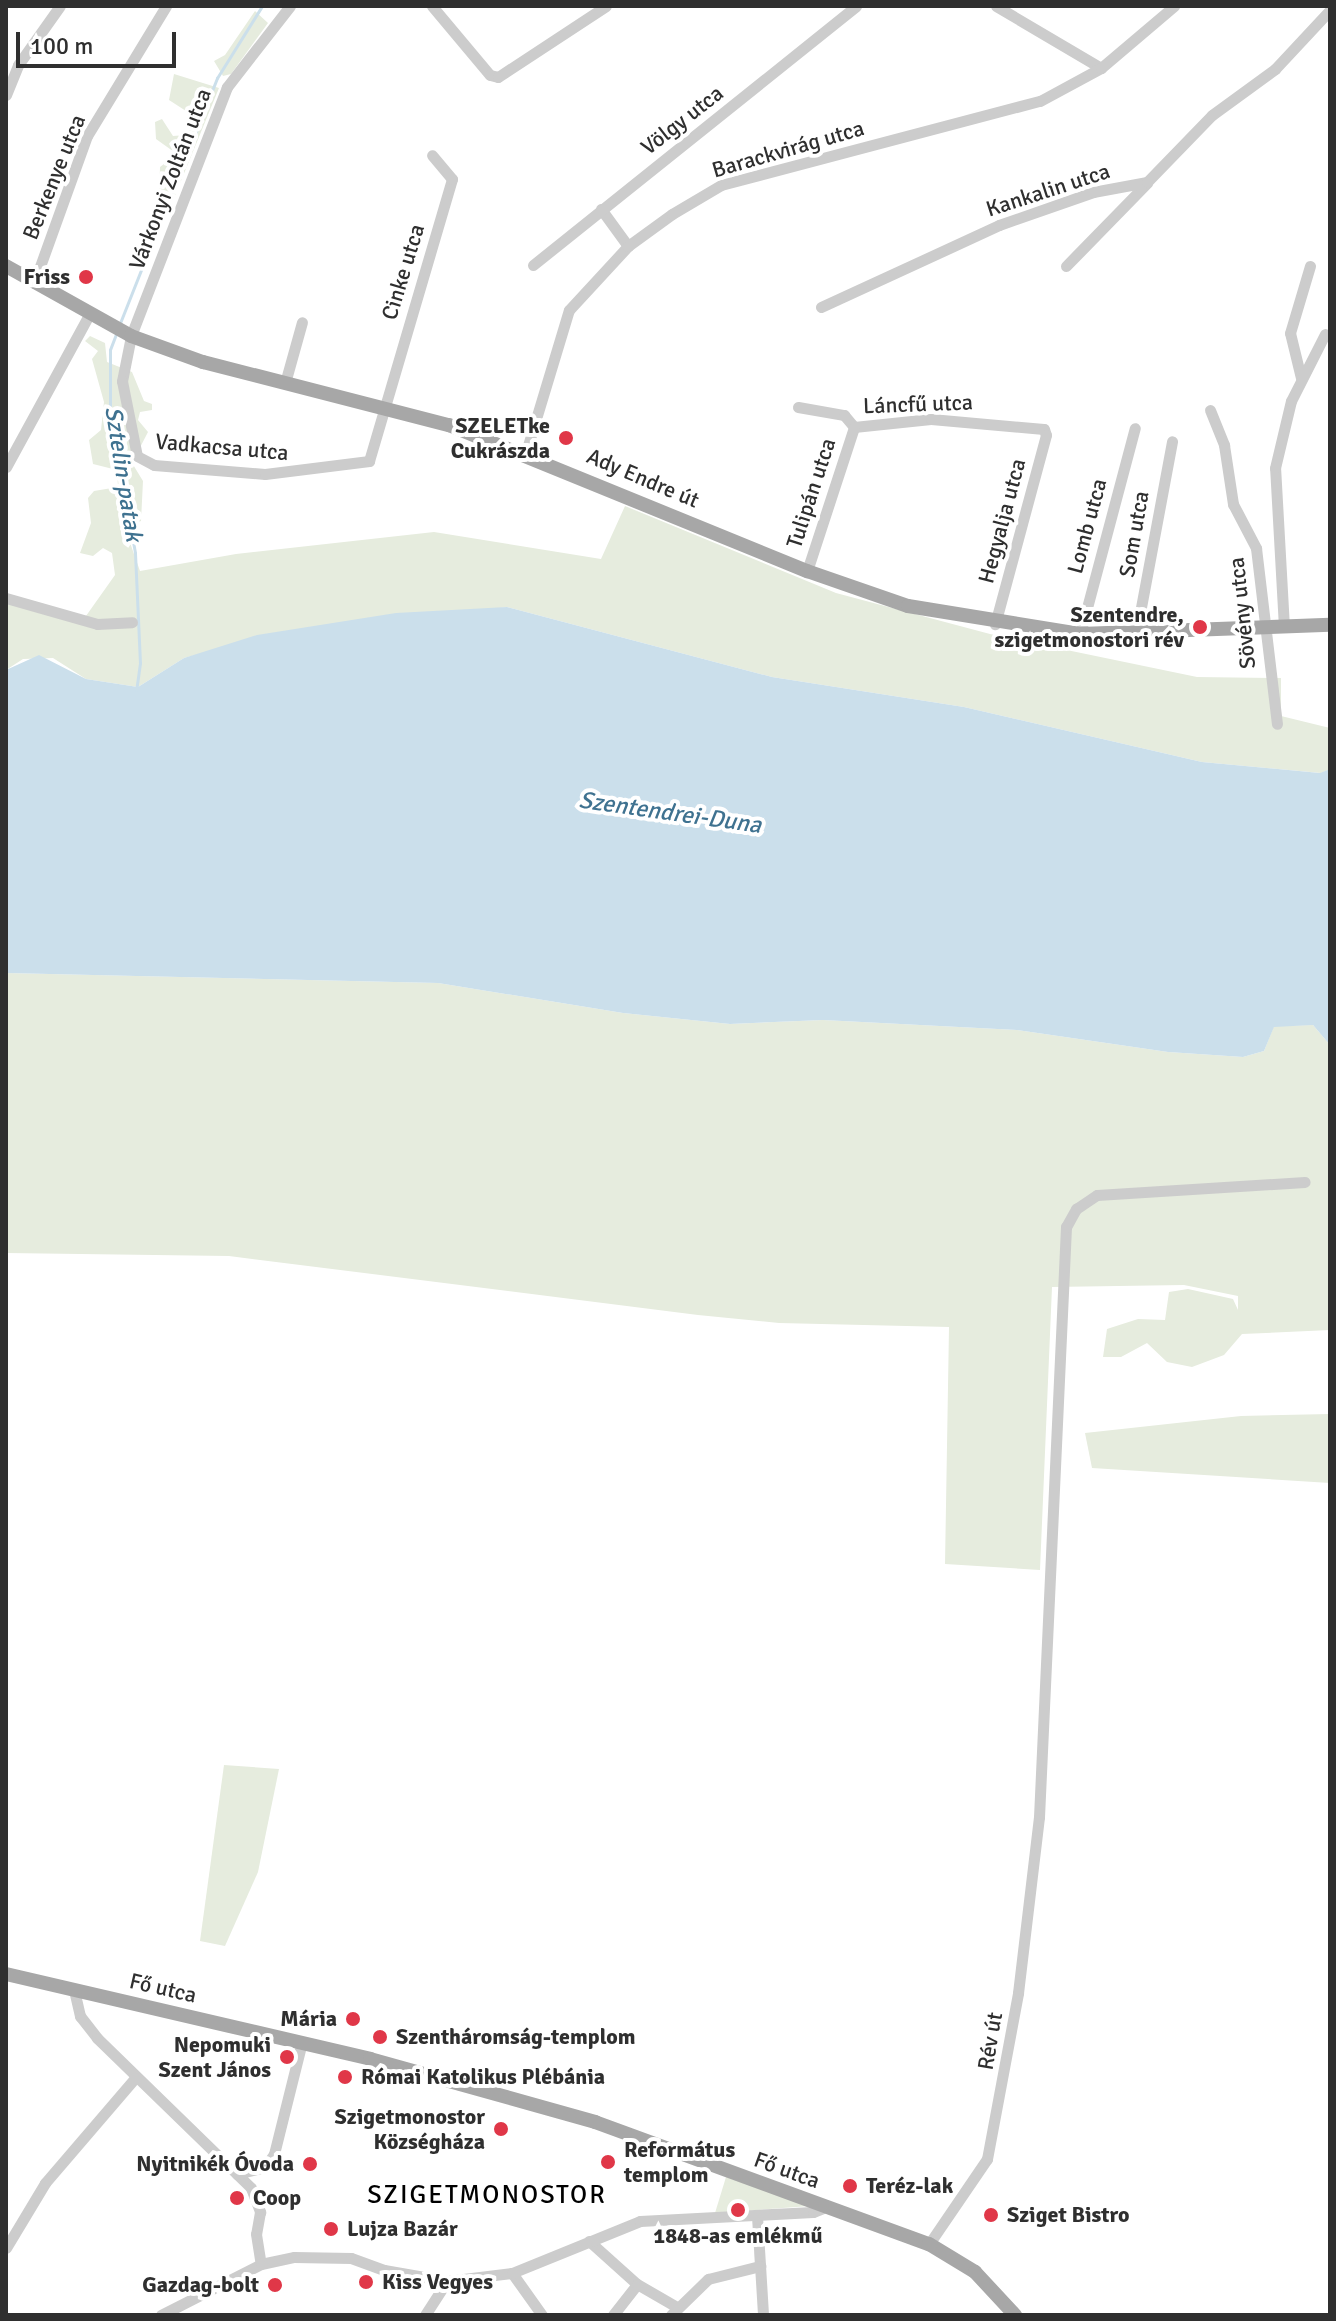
<!DOCTYPE html>
<meta charset="utf-8">
<style>
body{margin:0}
#map{position:relative;width:1336px;height:2321px;overflow:hidden;background:#fff;font-family:Signika,sans-serif}
div>[style]{position:absolute}
.green>*{inset:0;background:#e6ecde}
.water>*{inset:0;background:#cbdfeb}
.stream>*{height:3px;margin:-1.5px;padding:0 1.5px;transform-origin:1.5px;border-radius:1.5px;background:#cbdfeb}
.minor>*{height:11px;margin:-5.5px;padding:0 5.5px;transform-origin:5.5px;border-radius:5.5px;background:#ccc}
.major>*{height:14px;margin:-7px;padding:0 7px;transform-origin:7px;border-radius:7px;background:#a7a7a7}
.dots>*{width:22px;height:22px;translate:-50% -50%;box-sizing:border-box;border:4px solid #fff;border-radius:50%}
span{translate:-50% -50%;white-space:nowrap;text-align:center;line-height:1.15;-webkit-text-stroke:8px #fff;paint-order:stroke}
.street-label{font-size:22px;color:#2f2f2f}
.poi-label{font-size:22px;color:#2f2f2f;font-weight:700}
.right{translate:-100% -50%;text-align:right}
.left{translate:0 -50%;text-align:left}
.water-label{font-size:24px;color:#3f7290;font-style:italic}
.quarter-label{font-size:26px;color:#000;letter-spacing:2px}
.frame{position:absolute;inset:0;border:8px solid #2f2f2f;pointer-events:none}
.scale{position:absolute;left:16px;top:32px;width:160px;height:36px;box-sizing:border-box;border:4px solid #2f2f2f;border-top:0;padding-left:10px;font-size:24px;line-height:28px;white-space:nowrap;color:#2f2f2f;-webkit-text-stroke:6px #fff;paint-order:stroke}
</style>
<div id="map">
<div class="green">
<div style="clip-path:polygon(255px 11px,268px 23px,231px 74px,223px 76px,214px 61px,225px 55px)"></div>
<div style="clip-path:polygon(174px 74px,219px 88px,158px 237px,145px 245px,141px 241px,147px 223px,159px 202px,160px 167px,177px 154px,156px 139px,155px 122px,162px 119px,173px 136px,186px 135px,192px 124px,186px 111px,169px 100px)"></div>
<div style="clip-path:polygon(90px 336px,105px 343px,107px 362px,132px 372px,144px 401px,152px 404px,152px 410px,140px 412px,138px 420px,148px 432px,132px 463px,143px 481px,141px 521px,130px 525px,128px 537px,140px 571px,236px 554px,434px 532px,601px 559px,625px 506px,836px 593px,990px 634px,1197px 677px,1281px 678px,1281px 716px,1330px 728px,1330px 769px,1321px 773px,1202px 762px,964px 707px,772px 677px,507px 607px,207px 652px,184px 658px,138px 687px,86px 679px,53px 658px,23px 659px,6px 670px,6px 599px,81px 623px,115px 575px,112px 553px,103px 548px,93px 556px,80px 553px,91px 523px,88px 498px,94px 491px,118px 487px,117px 470px,93px 464px,89px 440px,101px 430px,104px 402px,92px 359px,98px 351px,85px 341px)"></div>
<div style="clip-path:polygon(6px 973px,438px 983px,623px 1013px,730px 1024px,823px 1020px,1017px 1030px,1168px 1052px,1243px 1057px,1264px 1051px,1274px 1026px,1313px 1025px,1330px 1045px,1330px 1330px,1242px 1334px,1224px 1355px,1192px 1367px,1167px 1362px,1147px 1343px,1121px 1357px,1103px 1357px,1107px 1329px,1138px 1319px,1165px 1320px,1169px 1292px,1188px 1289px,1233px 1299px,1238px 1310px,1238px 1296px,1184px 1285px,1052px 1287px,1040px 1570px,945px 1564px,949px 1327px,779px 1323px,698px 1315px,229px 1256px,6px 1253px)"></div>
<div style="clip-path:polygon(1330px 1414px,1330px 1483px,1092px 1468px,1085px 1433px,1241px 1416px)"></div>
<div style="clip-path:polygon(224px 1765px,279px 1769px,258px 1872px,225px 1946px,200px 1941px)"></div>
<div style="clip-path:polygon(726px 2177px,810px 2206px,715px 2213px)"></div>
</div>
<div class="water">
<div style="clip-path:polygon(507px 607px,772px 677px,964px 707px,1202px 762px,1320px 773px,1330px 769px,1330px 1045px,1313px 1025px,1274px 1027px,1264px 1051px,1243px 1057px,1168px 1052px,1017px 1030px,823px 1020px,730px 1024px,623px 1013px,438px 983px,6px 973px,6px 670px,39px 655px,86px 679px,138px 687px,184px 658px,257px 635px,396px 613px)"></div>
</div>
<div class="stream">
<div style="left:120px;top:323px;width:264px;rotate:-68.4deg"></div>
<div style="left:217px;top:78px;width:85px;rotate:-58deg"></div>
<div style="left:116px;top:334px;width:17px;rotate:111deg"></div>
<div style="left:110px;top:350px;width:65px;rotate:90deg"></div>
<div style="left:110px;top:415px;width:140px;rotate:79.7deg"></div>
<div style="left:135px;top:553px;width:110px;rotate:87.4deg"></div>
<div style="left:140px;top:663px;width:27px;rotate:98deg"></div>
</div>
<div class="minor">
<div style="left:290px;top:6px;width:103px;rotate:127.9deg"></div>
<div style="left:227px;top:87px;width:267px;rotate:111.1deg"></div>
<div style="left:131px;top:336px;width:46px;rotate:101.3deg"></div>
<div style="left:122px;top:381px;width:76px;rotate:78.7deg"></div>
<div style="left:137px;top:456px;width:19px;rotate:28deg"></div>
<div style="left:154px;top:465px;width:111px;rotate:4.6deg"></div>
<div style="left:265px;top:474px;width:105px;rotate:-7.1deg"></div>
<div style="left:369px;top:461px;width:294px;rotate:-73.6deg"></div>
<div style="left:452px;top:179px;width:31px;rotate:-130deg"></div>
<div style="left:432px;top:6px;width:90px;rotate:50deg"></div>
<div style="left:490px;top:75px;width:8px;rotate:14deg"></div>
<div style="left:498px;top:77px;width:129px;rotate:-33.3deg"></div>
<div style="left:996px;top:6px;width:122px;rotate:30.6deg"></div>
<div style="left:6px;top:95px;width:32px;rotate:-68deg"></div>
<div style="left:18px;top:65px;width:72px;rotate:-54.6deg"></div>
<div style="left:601px;top:209px;width:46px;rotate:53.9deg"></div>
<div style="left:533px;top:265px;width:414px;rotate:-38.7deg"></div>
<div style="left:1066px;top:266px;width:116px;rotate:-45.7deg"></div>
<div style="left:34px;top:283px;width:156px;rotate:-70.2deg"></div>
<div style="left:87px;top:136px;width:152px;rotate:-58.7deg"></div>
<div style="left:821px;top:307px;width:196px;rotate:-24.7deg"></div>
<div style="left:999px;top:225px;width:100px;rotate:-19.3deg"></div>
<div style="left:1093px;top:192px;width:55px;rotate:-10.5deg"></div>
<div style="left:1147px;top:182px;width:93px;rotate:-45.9deg"></div>
<div style="left:1212px;top:115px;width:78px;rotate:-36.1deg"></div>
<div style="left:1275px;top:69px;width:81px;rotate:-47deg"></div>
<div style="left:1301px;top:378px;width:46px;rotate:-103.7deg"></div>
<div style="left:1290px;top:333px;width:70px;rotate:-73.4deg"></div>
<div style="left:285px;top:383px;width:63px;rotate:-74.4deg"></div>
<div style="left:798px;top:407px;width:47px;rotate:9.9deg"></div>
<div style="left:844px;top:415px;width:16px;rotate:50deg"></div>
<div style="left:1210px;top:410px;width:38px;rotate:68deg"></div>
<div style="left:1224px;top:445px;width:60px;rotate:81.3deg"></div>
<div style="left:1233px;top:504px;width:50px;rotate:62.4deg"></div>
<div style="left:1256px;top:548px;width:177px;rotate:83.2deg"></div>
<div style="left:854px;top:427px;width:77px;rotate:-5.9deg"></div>
<div style="left:931px;top:419px;width:113px;rotate:5.1deg"></div>
<div style="left:1044px;top:429px;width:6px;rotate:72deg"></div>
<div style="left:1046px;top:435px;width:196px;rotate:105.1deg"></div>
<div style="left:526px;top:452px;width:148px;rotate:-73.2deg"></div>
<div style="left:569px;top:310px;width:87px;rotate:-47.3deg"></div>
<div style="left:628px;top:246px;width:54px;rotate:-36deg"></div>
<div style="left:672px;top:214px;width:57px;rotate:-30.6deg"></div>
<div style="left:721px;top:185px;width:330px;rotate:-14.8deg"></div>
<div style="left:1040px;top:101px;width:69px;rotate:-28.4deg"></div>
<div style="left:1101px;top:68px;width:96px;rotate:-40.3deg"></div>
<div style="left:6px;top:467px;width:173px;rotate:-61.4deg"></div>
<div style="left:807px;top:571px;width:151px;rotate:-71.9deg"></div>
<div style="left:6px;top:598px;width:95px;rotate:15.9deg"></div>
<div style="left:97px;top:624px;width:35px;rotate:-3deg"></div>
<div style="left:1284px;top:627px;width:159px;rotate:-93.2deg"></div>
<div style="left:1275px;top:468px;width:69px;rotate:-76.6deg"></div>
<div style="left:1291px;top:401px;width:75px;rotate:-63.1deg"></div>
<div style="left:1080px;top:634px;width:213px;rotate:-75.1deg"></div>
<div style="left:1136px;top:634px;width:196px;rotate:-79.4deg"></div>
<div style="left:74px;top:1990px;width:27px;rotate:77deg"></div>
<div style="left:80px;top:2016px;width:28px;rotate:52deg"></div>
<div style="left:97px;top:2038px;width:215px;rotate:44.2deg"></div>
<div style="left:251px;top:2188px;width:26px;rotate:69deg"></div>
<div style="left:260px;top:2212px;width:22px;rotate:100deg"></div>
<div style="left:256px;top:2234px;width:30px;rotate:81deg"></div>
<div style="left:237px;top:2174px;width:29px;rotate:-14deg"></div>
<div style="left:265px;top:2167px;width:16px;rotate:-55deg"></div>
<div style="left:274px;top:2154px;width:115px;rotate:-76deg"></div>
<div style="left:757px;top:2216px;width:99px;rotate:86.5deg"></div>
<div style="left:589px;top:2241px;width:64px;rotate:41.9deg"></div>
<div style="left:929px;top:2244px;width:103px;rotate:-55.7deg"></div>
<div style="left:987px;top:2159px;width:169px;rotate:-79.4deg"></div>
<div style="left:1018px;top:1993px;width:177px;rotate:-83.2deg"></div>
<div style="left:1039px;top:1817px;width:591px;rotate:-87.38deg"></div>
<div style="left:1066px;top:1227px;width:21px;rotate:-61deg"></div>
<div style="left:1076px;top:1209px;width:25px;rotate:-34deg"></div>
<div style="left:1097px;top:1195px;width:208px;rotate:-3.6deg"></div>
<div style="left:6px;top:2248px;width:76px;rotate:-59deg"></div>
<div style="left:45px;top:2183px;width:138px;rotate:-49.4deg"></div>
<div style="left:512px;top:2273px;width:52px;rotate:54.5deg"></div>
<div style="left:161px;top:2315px;width:112px;rotate:-27deg"></div>
<div style="left:261px;top:2264px;width:34px;rotate:-12deg"></div>
<div style="left:294px;top:2257px;width:57px;rotate:1deg"></div>
<div style="left:351px;top:2258px;width:35px;rotate:20deg"></div>
<div style="left:384px;top:2270px;width:64px;rotate:9.9deg"></div>
<div style="left:447px;top:2281px;width:65px;rotate:-7deg"></div>
<div style="left:512px;top:2273px;width:138px;rotate:-22.1deg"></div>
<div style="left:640px;top:2221px;width:173px;rotate:-3deg"></div>
<div style="left:813px;top:2212px;width:14px;rotate:-21deg"></div>
<div style="left:425px;top:2315px;width:40px;rotate:-57.1deg"></div>
<div style="left:613px;top:2315px;width:39px;rotate:-52deg"></div>
<div style="left:637px;top:2284px;width:44px;rotate:30.1deg"></div>
<div style="left:671px;top:2315px;width:52px;rotate:-44.2deg"></div>
<div style="left:708px;top:2279px;width:54px;rotate:-14deg"></div>
</div>
<div class="major">
<div style="left:6px;top:266px;width:143px;rotate:29.2deg"></div>
<div style="left:131px;top:336px;width:77px;rotate:19.9deg"></div>
<div style="left:203px;top:362px;width:254px;rotate:14.4deg"></div>
<div style="left:449px;top:425px;width:387px;rotate:22.2deg"></div>
<div style="left:807px;top:571px;width:107px;rotate:19.1deg"></div>
<div style="left:908px;top:606px;width:174px;rotate:9.2deg"></div>
<div style="left:1080px;top:634px;width:250px;rotate:-2.1deg"></div>
<div style="left:6px;top:1974px;width:374px;rotate:13.1deg"></div>
<div style="left:370px;top:2059px;width:234px;rotate:15.6deg"></div>
<div style="left:595px;top:2122px;width:356px;rotate:20.1deg"></div>
<div style="left:929px;top:2244px;width:54px;rotate:31.3deg"></div>
<div style="left:975px;top:2272px;width:59px;rotate:47.1deg"></div>
</div>
<div class="dots">
<div style="left:86px;top:277px;background:#e03748"></div>
<div style="left:566px;top:438px;background:#e03748"></div>
<div style="left:1200px;top:627px;background:#e03748"></div>
<div style="left:353px;top:2019px;background:#e03748"></div>
<div style="left:380px;top:2037px;background:#e03748"></div>
<div style="left:287px;top:2057px;background:#e03748"></div>
<div style="left:345px;top:2077px;background:#e03748"></div>
<div style="left:501px;top:2129px;background:#e03748"></div>
<div style="left:608px;top:2162px;background:#e03748"></div>
<div style="left:310px;top:2164px;background:#e03748"></div>
<div style="left:850px;top:2186px;background:#e03748"></div>
<div style="left:237px;top:2198px;background:#e03748"></div>
<div style="left:738px;top:2210px;background:#e03748"></div>
<div style="left:991px;top:2215px;background:#e03748"></div>
<div style="left:331px;top:2229px;background:#e03748"></div>
<div style="left:366px;top:2282px;background:#e03748"></div>
<div style="left:275px;top:2285px;background:#e03748"></div>
</div>
<div class="street-label">
<span style="left:682px;top:120px;rotate:-38deg">Völgy utca</span>
<span style="left:788px;top:149px;rotate:-16deg">Barackvirág utca</span>
<span style="left:54px;top:177px;rotate:-68deg">Berkenye utca</span>
<span style="left:170px;top:179px;rotate:-69deg">Várkonyi Zoltán utca</span>
<span style="left:1048px;top:190px;rotate:-18deg">Kankalin utca</span>
<span style="left:403px;top:272px;rotate:-73deg">Cinke utca</span>
<span style="left:918px;top:404px;rotate:-2deg">Láncfű utca</span>
<span style="left:222px;top:447px;rotate:5deg">Vadkacsa utca</span>
<span style="left:643px;top:478px;rotate:23deg">Ady Endre út</span>
<span style="left:811px;top:493px;rotate:-72deg">Tulipán utca</span>
<span style="left:1002px;top:521px;rotate:-75deg">Hegyalja utca</span>
<span style="left:1087px;top:526px;rotate:-75deg">Lomb utca</span>
<span style="left:1134px;top:534px;rotate:-80deg">Som utca</span>
<span style="left:1242px;top:613px;rotate:-96deg">Sövény utca</span>
<span style="left:163px;top:1988px;rotate:13deg">Fő utca</span>
<span style="left:990px;top:2041px;rotate:-80deg">Rév út</span>
<span style="left:787px;top:2170px;rotate:20deg">Fő utca</span>
</div>
<div class="poi-label">
<span class="right" style="left:70px;top:277px">Friss</span>
<span class="right" style="left:550px;top:438px">SZELETke<br>Cukrászda</span>
<span class="right" style="left:1184px;top:627px">Szentendre,<br>szigetmonostori rév</span>
<span class="right" style="left:337px;top:2019px">Mária</span>
<span class="left" style="left:396px;top:2037px">Szentháromság-templom</span>
<span class="right" style="left:271px;top:2057px">Nepomuki<br>Szent János</span>
<span class="left" style="left:361px;top:2077px">Római Katolikus Plébánia</span>
<span class="right" style="left:485px;top:2129px">Szigetmonostor<br>Községháza</span>
<span class="left" style="left:624px;top:2162px">Református<br>templom</span>
<span class="right" style="left:294px;top:2164px">Nyitnikék Óvoda</span>
<span class="left" style="left:866px;top:2186px">Teréz-lak</span>
<span class="left" style="left:253px;top:2198px">Coop</span>
<span class="left" style="left:1007px;top:2215px">Sziget Bistro</span>
<span class="left" style="left:347px;top:2229px">Lujza Bazár</span>
<span style="left:738px;top:2236px">1848-as emlékmű</span>
<span class="left" style="left:382px;top:2282px">Kiss Vegyes</span>
<span class="right" style="left:259px;top:2285px">Gazdag-bolt</span>
</div>
<div class="water-label">
<span style="left:123px;top:474px;rotate:81deg">Sztelin-patak</span>
<span style="left:670px;top:813px;rotate:8deg">Szentendrei-Duna</span>
</div>
<div class="quarter-label">
<span style="left:487px;top:2196px">SZIGETMONOSTOR</span>
</div>
<div class="frame"></div>
<div class="scale">100 m</div>
</div>
